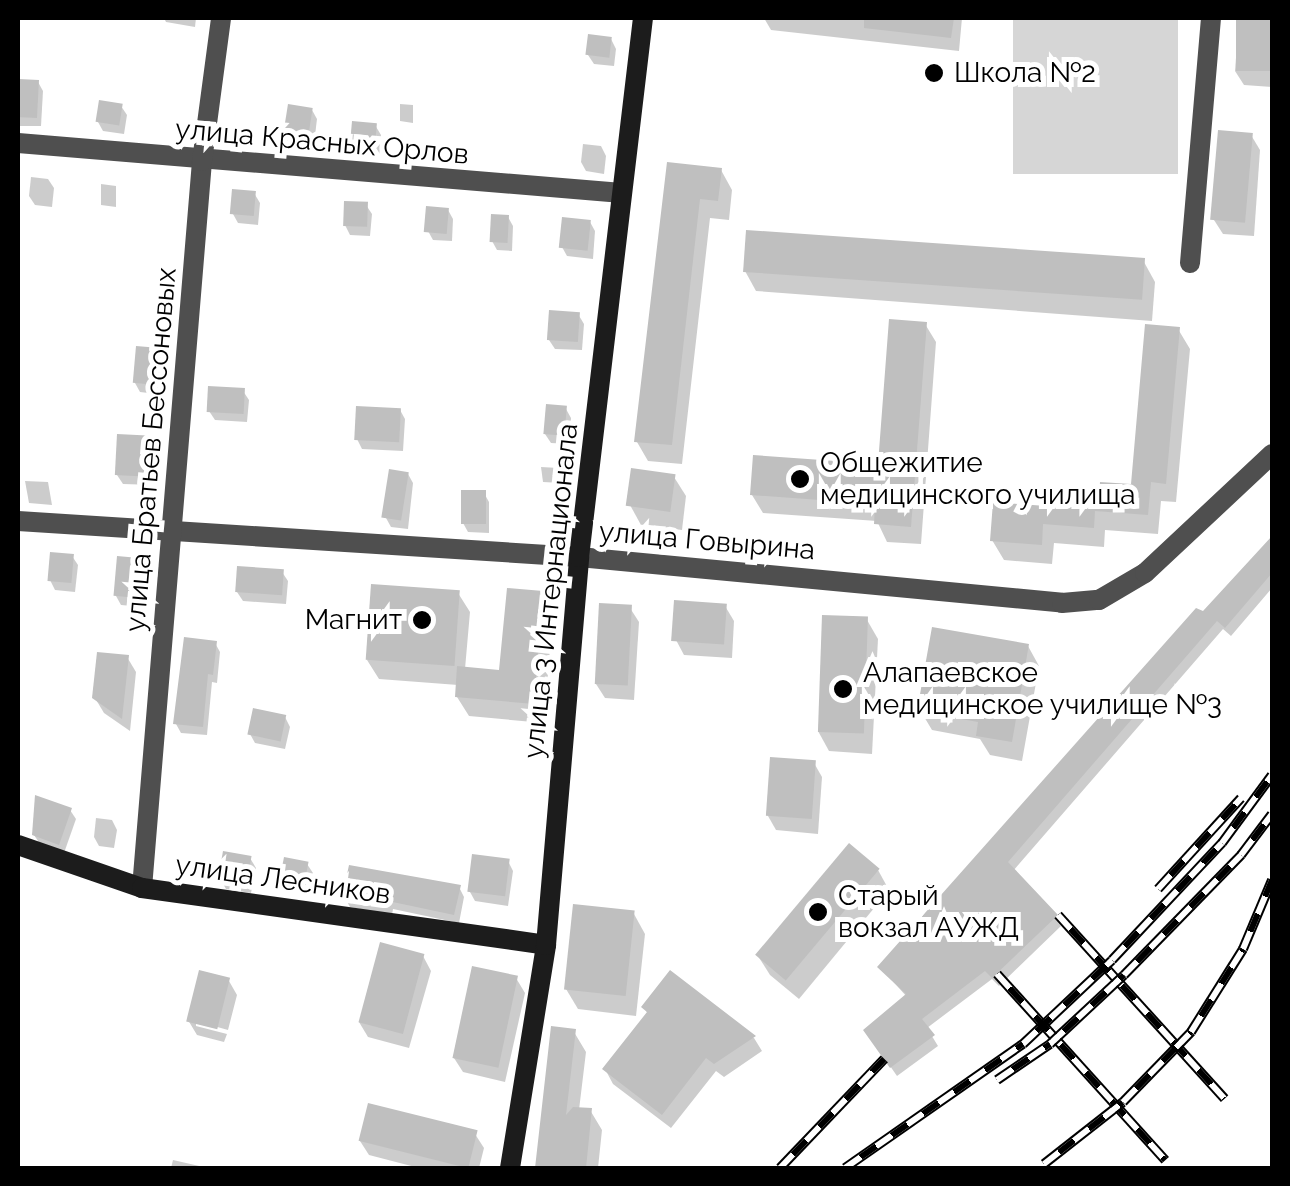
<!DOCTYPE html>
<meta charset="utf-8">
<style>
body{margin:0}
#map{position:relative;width:1290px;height:1186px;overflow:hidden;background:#fff;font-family:Raleway,sans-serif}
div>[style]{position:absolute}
.green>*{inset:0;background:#d6d6d6;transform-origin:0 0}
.shadow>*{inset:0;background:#0003}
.building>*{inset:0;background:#bfbfbf;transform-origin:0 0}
.street>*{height:20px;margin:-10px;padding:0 10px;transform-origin:10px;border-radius:10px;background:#4f4f4f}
.secondary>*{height:20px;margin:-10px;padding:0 10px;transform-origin:10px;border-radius:10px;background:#1c1c1c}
.rail>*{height:10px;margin-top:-5px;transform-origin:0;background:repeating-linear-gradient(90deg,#fff 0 19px,#000 0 38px);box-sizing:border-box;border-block:2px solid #000}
.dots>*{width:28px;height:28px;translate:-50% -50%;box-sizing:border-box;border:5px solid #fff;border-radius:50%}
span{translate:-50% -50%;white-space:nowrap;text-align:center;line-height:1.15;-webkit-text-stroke:10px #fff;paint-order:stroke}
.poi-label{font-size:28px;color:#000}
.left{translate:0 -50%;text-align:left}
.right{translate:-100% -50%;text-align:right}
.street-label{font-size:28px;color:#000}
.frame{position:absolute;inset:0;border:20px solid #000;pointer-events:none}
</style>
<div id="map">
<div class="green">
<div style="left:1013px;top:18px;width:165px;height:156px"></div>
</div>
<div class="shadow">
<div style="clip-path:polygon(164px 18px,196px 18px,195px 27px,166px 22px)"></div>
<div style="clip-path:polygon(764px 18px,962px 18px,959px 51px,771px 30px)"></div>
<div style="clip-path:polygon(1239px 18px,1272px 18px,1272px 87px,1244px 85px,1235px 71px)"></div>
<div style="clip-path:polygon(611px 39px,616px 49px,614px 66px,594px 64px,588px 55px)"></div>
<div style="clip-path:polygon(38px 82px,43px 91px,41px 126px,18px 126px,18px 97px)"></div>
<div style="clip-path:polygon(400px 104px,413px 105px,413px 123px,400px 121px)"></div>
<div style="clip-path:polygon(121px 106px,127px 115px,124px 134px,103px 131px,98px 122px)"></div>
<div style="clip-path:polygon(312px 110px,317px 119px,313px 152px,291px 149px,285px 140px)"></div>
<div style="clip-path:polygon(375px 125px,381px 135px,379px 157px,359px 156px,353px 146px)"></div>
<div style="clip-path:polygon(1251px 135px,1260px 150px,1254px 236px,1223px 234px,1214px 220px)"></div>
<div style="clip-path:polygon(583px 144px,601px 146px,606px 156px,604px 174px,586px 171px,581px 162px)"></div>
<div style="clip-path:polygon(669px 164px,721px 170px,732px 190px,729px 220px,710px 218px,682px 464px,648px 461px,637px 442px)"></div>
<div style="clip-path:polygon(31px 177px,48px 179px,54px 188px,52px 207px,35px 205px,29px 196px)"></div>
<div style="clip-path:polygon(101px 184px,116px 186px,116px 207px,101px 205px)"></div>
<div style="clip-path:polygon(254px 193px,260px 203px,258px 225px,238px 223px,233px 214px)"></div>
<div style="clip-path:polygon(366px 205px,372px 214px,370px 236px,350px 235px,345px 225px)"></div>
<div style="clip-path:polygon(448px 210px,453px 219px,452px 241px,433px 240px,428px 231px)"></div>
<div style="clip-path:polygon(508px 217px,513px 226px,512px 251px,497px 250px,492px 241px)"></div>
<div style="clip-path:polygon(590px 222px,595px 231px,593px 259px,567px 256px,562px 247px)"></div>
<div style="clip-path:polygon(1144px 262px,1155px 282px,1152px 321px,756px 291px,745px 271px)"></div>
<div style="clip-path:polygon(578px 314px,584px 324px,582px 350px,555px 349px,549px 340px)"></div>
<div style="clip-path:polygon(925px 324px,936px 342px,921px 544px,887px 542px,877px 521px,763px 513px,752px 495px,881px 466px)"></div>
<div style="clip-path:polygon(1178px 329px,1190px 349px,1176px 502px,1161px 501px,1158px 534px,1105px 530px,1104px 547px,1054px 543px,1052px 564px,1004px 560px,992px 540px,1133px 487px)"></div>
<div style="clip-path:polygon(156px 350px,161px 359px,157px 394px,140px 392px,135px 383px)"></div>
<div style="clip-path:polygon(243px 391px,249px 400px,247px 422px,215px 420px,209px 411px)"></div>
<div style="clip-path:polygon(566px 409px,571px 418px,569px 444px,551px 443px,545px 434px)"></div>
<div style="clip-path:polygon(400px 410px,405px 419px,403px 451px,362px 449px,357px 439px)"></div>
<div style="clip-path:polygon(150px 438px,156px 448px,154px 485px,123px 484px,117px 475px)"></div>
<div style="clip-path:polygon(541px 467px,559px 468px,561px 483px,543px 482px)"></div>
<div style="clip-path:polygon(408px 474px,413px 483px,408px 529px,391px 527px,386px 518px)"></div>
<div style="clip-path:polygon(674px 477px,686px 496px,682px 530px,641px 525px,630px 505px)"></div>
<div style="clip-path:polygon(25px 481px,48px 482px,52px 505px,29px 503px)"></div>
<div style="clip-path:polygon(484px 493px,489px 502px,489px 533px,468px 532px,463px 523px)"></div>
<div style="clip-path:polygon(1272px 540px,1272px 588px,1231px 636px,1223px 629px,1013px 871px,1061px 926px,999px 986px,992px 979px,927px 1028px,938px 1046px,897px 1076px,872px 1040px,907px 997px,880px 967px)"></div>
<div style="clip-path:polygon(72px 556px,78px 565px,75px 592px,55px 590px,50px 580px)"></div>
<div style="clip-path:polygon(141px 561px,146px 570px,143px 607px,121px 605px,116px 596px)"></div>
<div style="clip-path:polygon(282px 572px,288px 581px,286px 604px,243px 601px,237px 592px)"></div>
<div style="clip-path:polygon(458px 593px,470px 612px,465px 669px,502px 672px,542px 593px,553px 613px,544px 723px,469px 716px,457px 697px,458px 685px,379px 679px,367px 660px)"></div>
<div style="clip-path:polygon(725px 606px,734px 621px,732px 658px,684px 655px,676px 640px)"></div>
<div style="clip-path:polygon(630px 608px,639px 622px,634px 700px,605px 698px,596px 684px)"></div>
<div style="clip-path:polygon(867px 620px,878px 639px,872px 754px,829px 751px,818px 731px)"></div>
<div style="clip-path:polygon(215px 643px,220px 652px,217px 683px,212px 682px,207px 735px,181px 733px,176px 724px)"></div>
<div style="clip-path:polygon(1028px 646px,1039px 666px,1022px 761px,990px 755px,980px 739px,932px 730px,920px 710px)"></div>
<div style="clip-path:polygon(127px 657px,136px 672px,130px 731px,104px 713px,95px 698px)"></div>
<div style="clip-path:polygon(285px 717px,290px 727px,285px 749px,255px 743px,250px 734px)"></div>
<div style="clip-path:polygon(814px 763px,822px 777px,818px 834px,776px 830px,768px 816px)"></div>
<div style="clip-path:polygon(70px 810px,76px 819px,64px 853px,40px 844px,34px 835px)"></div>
<div style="clip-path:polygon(96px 818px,112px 820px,117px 830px,114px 848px,99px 846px,94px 837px)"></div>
<div style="clip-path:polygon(250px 858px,256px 868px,251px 893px,226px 889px,221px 880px)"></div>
<div style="clip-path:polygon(508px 861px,513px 871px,508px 906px,475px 901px,470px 892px)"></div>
<div style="clip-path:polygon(307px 864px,313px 873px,309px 894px,287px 889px,282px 880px)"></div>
<div style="clip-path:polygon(878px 870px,889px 890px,799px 999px,770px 975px,758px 956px)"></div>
<div style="clip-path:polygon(459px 887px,464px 897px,459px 923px,393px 909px,392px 915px,350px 907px,345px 898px)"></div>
<div style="clip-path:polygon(634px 914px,645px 934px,636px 1016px,578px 1009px,566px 989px)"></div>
<div style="clip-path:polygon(423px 956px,431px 971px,409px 1048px,368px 1037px,359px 1022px)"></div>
<div style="clip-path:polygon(516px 978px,525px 993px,505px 1082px,463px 1072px,454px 1058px)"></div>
<div style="clip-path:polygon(229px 981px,237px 995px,228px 1030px,196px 1021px,196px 1026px,227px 1034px,224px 1042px,197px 1035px,188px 1020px)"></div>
<div style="clip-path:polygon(644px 1007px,754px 1038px,762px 1051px,724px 1077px,716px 1071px,671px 1128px,613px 1084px,605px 1069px,648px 1014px)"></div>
<div style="clip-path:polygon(554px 1029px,574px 1032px,586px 1052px,579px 1110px,590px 1110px,602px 1130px,598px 1168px,538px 1168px)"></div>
<div style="clip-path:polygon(475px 1134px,484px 1148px,479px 1168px,419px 1168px,369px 1155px,360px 1141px)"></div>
<div style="clip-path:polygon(173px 1160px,208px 1168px,171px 1168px)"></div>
</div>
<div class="building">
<div style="clip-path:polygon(864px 18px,954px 18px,951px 38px,864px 28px)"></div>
<div style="left:1236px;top:18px;width:36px;height:53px"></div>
<div style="left:588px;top:34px;width:24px;height:21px;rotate:7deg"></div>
<div style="left:18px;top:79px;width:21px;height:38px;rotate:3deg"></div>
<div style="left:99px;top:100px;width:24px;height:22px;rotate:9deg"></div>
<div style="left:288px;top:104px;width:25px;height:37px;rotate:9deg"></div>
<div style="left:352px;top:121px;width:25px;height:26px;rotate:5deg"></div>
<div style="left:1218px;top:130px;width:35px;height:90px;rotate:5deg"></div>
<div style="clip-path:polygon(667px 162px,722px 168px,718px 201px,700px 199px,672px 445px,634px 442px)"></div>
<div style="left:232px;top:189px;width:24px;height:25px;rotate:5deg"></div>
<div style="left:344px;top:201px;width:24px;height:25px;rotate:2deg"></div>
<div style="left:426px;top:206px;width:23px;height:26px;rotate:5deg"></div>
<div style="left:491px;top:214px;width:18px;height:28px;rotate:3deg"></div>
<div style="left:562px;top:217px;width:29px;height:31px;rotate:6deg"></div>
<div style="left:746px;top:230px;width:400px;height:42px;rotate:4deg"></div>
<div style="left:549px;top:310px;width:31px;height:30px;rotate:4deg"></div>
<div style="clip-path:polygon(889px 319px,927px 322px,911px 527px,874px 524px,875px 504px,750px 495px,753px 455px,878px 464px)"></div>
<div style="clip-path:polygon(1145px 324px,1180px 327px,1166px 484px,1151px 482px,1148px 515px,1095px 511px,1094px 528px,1043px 524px,1042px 545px,990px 541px,993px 502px,1046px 506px,1047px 492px,1099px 496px,1100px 482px,1131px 484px)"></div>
<div style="left:136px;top:346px;width:21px;height:37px;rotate:5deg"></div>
<div style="left:208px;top:386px;width:37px;height:26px;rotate:3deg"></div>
<div style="left:546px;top:404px;width:21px;height:30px;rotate:5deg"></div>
<div style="left:356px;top:406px;width:45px;height:34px;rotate:3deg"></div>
<div style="left:117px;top:434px;width:35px;height:41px;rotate:3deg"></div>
<div style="left:631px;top:468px;width:45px;height:38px;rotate:8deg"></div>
<div style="left:389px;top:469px;width:20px;height:49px;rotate:9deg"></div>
<div style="left:461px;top:490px;width:25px;height:34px"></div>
<div style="clip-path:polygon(1272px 536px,1272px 573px,1225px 628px,1217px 621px,1008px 862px,1058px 915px,992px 978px,985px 971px,922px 1019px,935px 1035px,890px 1068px,863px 1030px,906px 994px,877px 967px,1196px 608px,1203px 611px)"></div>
<div style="left:50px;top:552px;width:24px;height:29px;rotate:5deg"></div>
<div style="left:117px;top:556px;width:25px;height:40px;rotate:5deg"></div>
<div style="left:237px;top:566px;width:47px;height:26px;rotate:4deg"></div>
<div style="left:371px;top:584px;width:89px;height:76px;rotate:4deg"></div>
<div style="clip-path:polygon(507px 588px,543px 591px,534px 704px,455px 697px,457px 666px,499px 670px)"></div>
<div style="left:674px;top:600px;width:53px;height:41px;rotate:4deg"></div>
<div style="left:599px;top:603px;width:33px;height:81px;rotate:3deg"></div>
<div style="left:822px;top:615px;width:46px;height:117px;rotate:2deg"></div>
<div style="clip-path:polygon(932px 627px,1029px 644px,1012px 742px,976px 736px,978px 722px,917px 711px)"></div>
<div style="clip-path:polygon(184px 637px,217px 641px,213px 675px,208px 674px,203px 727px,173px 724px)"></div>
<div style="clip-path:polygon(97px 652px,129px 655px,122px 719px,92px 698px)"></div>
<div style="left:253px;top:708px;width:34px;height:27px;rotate:12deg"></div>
<div style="left:770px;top:757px;width:46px;height:59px;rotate:4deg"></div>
<div style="clip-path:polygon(35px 795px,72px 808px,59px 845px,32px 835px)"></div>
<div style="left:849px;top:843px;width:40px;height:146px;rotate:40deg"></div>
<div style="left:223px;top:851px;width:29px;height:29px;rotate:10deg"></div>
<div style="left:472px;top:854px;width:38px;height:38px;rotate:7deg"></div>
<div style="left:284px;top:857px;width:25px;height:25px;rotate:11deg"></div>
<div style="clip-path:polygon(349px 865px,461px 885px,454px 915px,388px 901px,387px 907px,342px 898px)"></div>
<div style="left:573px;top:904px;width:62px;height:86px;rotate:6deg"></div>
<div style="left:380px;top:942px;width:46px;height:83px;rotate:15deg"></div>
<div style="left:472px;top:966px;width:47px;height:94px;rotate:12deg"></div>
<div style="left:199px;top:970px;width:32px;height:53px;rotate:14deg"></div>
<div style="clip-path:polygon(670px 970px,756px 1036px,714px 1064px,706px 1058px,662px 1115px,602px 1069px,647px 1012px,641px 1007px)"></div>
<div style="clip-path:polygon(551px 1026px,576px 1029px,566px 1115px,573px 1107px,592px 1108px,586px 1168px,535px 1168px)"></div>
<div style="left:368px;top:1103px;width:113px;height:39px;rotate:14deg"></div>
</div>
<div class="street">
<div style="left:18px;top:143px;width:606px;rotate:4.73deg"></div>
<div style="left:1190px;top:263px;width:246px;rotate:-85.1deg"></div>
<div style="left:18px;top:521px;width:562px;rotate:3.67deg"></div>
<div style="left:579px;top:557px;width:485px;rotate:5.4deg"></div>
<div style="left:1062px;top:603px;width:37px;rotate:-5deg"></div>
<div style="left:1099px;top:600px;width:53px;rotate:-30.4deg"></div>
<div style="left:1145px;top:573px;width:174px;rotate:-43.1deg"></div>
<div style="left:142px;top:888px;width:729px;rotate:-85.28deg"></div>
<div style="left:202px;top:161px;width:144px;rotate:-82.4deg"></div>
</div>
<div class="secondary">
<div style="left:18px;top:845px;width:131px;rotate:19.1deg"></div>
<div style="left:142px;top:888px;width:408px;rotate:8deg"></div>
<div style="left:510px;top:1168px;width:226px;rotate:-80.8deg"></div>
<div style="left:546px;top:945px;width:389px;rotate:-85.1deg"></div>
<div style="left:579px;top:557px;width:543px;rotate:-83.23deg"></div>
</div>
<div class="rail">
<div style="left:1158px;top:889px;width:123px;rotate:-47.6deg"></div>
<div style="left:1058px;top:915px;width:248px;rotate:47.8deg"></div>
<div style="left:997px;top:974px;width:251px;rotate:47.9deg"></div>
<div style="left:997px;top:1080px;width:64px;rotate:-34.2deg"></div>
<div style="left:1050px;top:1044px;width:101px;rotate:-43deg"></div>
<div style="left:1124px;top:975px;width:168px;rotate:-45.7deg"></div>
<div style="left:1241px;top:855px;width:51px;rotate:-52.9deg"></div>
<div style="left:1044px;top:1164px;width:100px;rotate:-38.1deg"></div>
<div style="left:1123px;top:1102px;width:98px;rotate:-45.8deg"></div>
<div style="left:1191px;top:1032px;width:98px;rotate:-57.9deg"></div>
<div style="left:1243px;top:949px;width:75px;rotate:-67.2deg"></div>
<div style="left:780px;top:1168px;width:151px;rotate:-46.3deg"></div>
<div style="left:845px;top:1168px;width:217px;rotate:-34.9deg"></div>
<div style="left:1023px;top:1044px;width:122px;rotate:-43.3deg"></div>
<div style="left:1112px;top:960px;width:161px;rotate:-46.8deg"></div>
<div style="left:1222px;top:843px;width:84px;rotate:-53.7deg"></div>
</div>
<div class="dots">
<div style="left:934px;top:73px;background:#000"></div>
<div style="left:800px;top:479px;background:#000"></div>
<div style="left:422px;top:620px;background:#000"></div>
<div style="left:843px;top:689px;background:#000"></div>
<div style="left:818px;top:912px;background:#000"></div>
</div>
<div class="poi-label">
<span class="left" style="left:954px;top:73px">Школа №2</span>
<span class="left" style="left:820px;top:479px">Общежитие<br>медицинского училища</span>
<span class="right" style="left:402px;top:620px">Магнит</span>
<span class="left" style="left:863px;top:689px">Алапаевское<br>медицинское училище №3</span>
<span class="left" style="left:838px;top:912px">Старый<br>вокзал АУЖД</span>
</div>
<div class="street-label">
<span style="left:322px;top:142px;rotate:5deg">улица Красных Орлов</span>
<span style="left:151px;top:450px;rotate:-85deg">улица Братьев Бессоновых</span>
<span style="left:707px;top:541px;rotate:5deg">улица Говырина</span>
<span style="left:551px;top:591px;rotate:-84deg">улица 3 Интернационала</span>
<span style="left:283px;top:880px;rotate:8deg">улица Лесников</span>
</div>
<div class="frame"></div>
</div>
